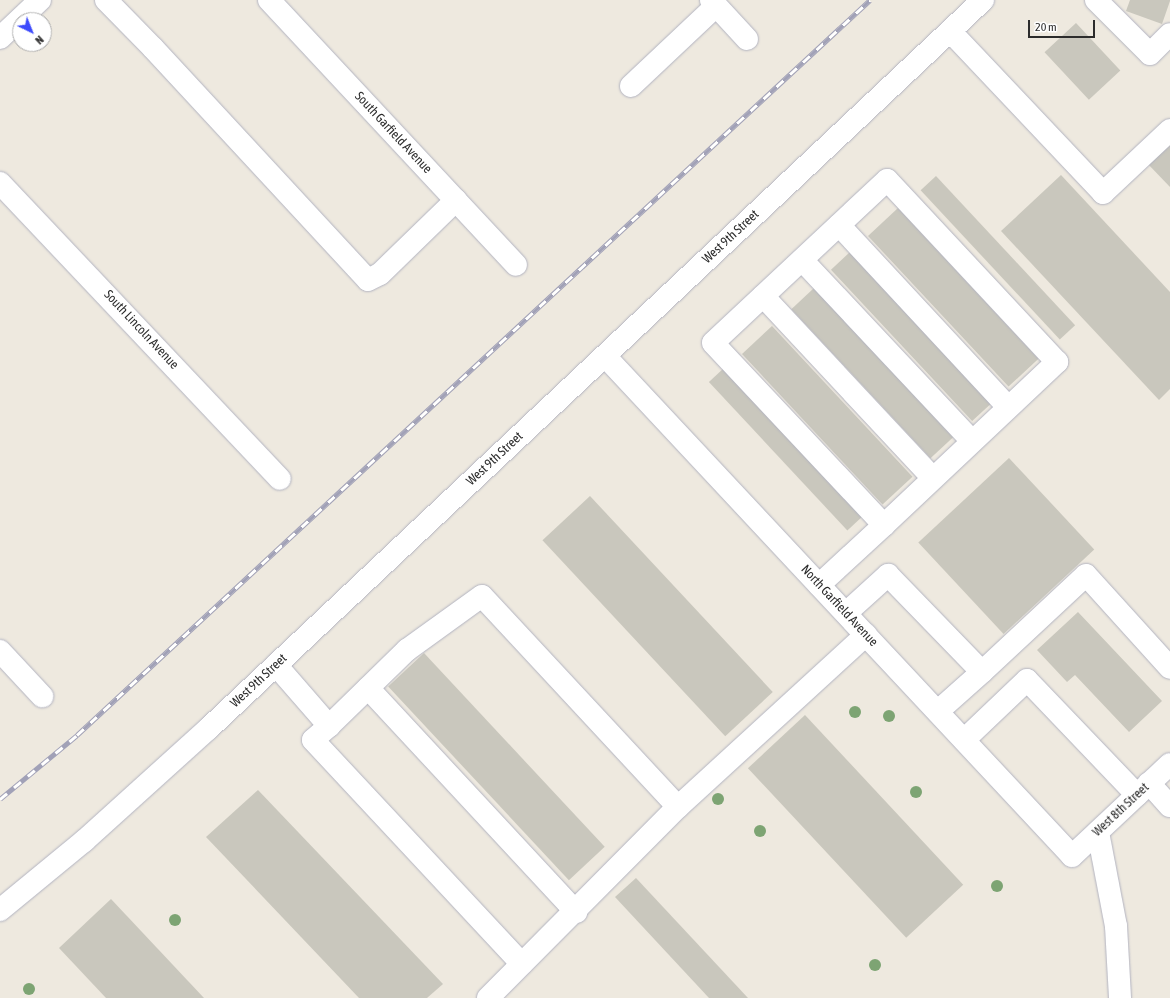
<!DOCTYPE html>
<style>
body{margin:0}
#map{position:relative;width:1170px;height:998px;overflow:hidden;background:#eee9df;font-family:"Asap Condensed",sans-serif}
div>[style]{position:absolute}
.building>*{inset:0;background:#c9c7bd;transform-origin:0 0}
.roads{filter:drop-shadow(0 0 1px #b2b3c0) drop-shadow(0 0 1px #b2b3c0)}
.minor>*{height:22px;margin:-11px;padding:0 11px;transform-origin:11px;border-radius:11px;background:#fff}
.rail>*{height:4.5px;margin-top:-2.25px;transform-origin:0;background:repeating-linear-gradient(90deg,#fff 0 9px,#a1a1b7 0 18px);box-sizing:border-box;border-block:1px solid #a1a1b7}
.trees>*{width:12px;height:12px;margin:-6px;border-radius:50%;background:#7da473}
span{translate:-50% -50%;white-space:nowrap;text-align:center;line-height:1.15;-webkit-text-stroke:3px #fff;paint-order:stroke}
.street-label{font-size:13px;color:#2c2c2c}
.north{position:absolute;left:12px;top:12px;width:40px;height:40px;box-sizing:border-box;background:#fff;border:1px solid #ababab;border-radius:50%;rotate:137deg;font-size:11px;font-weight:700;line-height:16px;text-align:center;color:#2c2c2c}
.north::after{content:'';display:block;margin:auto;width:14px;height:18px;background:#3d4afc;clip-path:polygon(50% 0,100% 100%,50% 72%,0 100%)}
.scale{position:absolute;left:1028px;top:20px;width:67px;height:18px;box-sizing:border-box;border:2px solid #2c2c2c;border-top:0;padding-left:5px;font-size:12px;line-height:14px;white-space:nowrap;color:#2c2c2c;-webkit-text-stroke:3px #fff;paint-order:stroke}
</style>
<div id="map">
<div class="building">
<div style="clip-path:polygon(1130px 0,1170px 0,1170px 1px,1162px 24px,1126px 11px)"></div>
<div style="left:1076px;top:23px;width:65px;height:43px;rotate:47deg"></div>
<div style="clip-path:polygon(1170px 140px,1170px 187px,1146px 162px)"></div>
<div style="clip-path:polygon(1061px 175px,1170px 292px,1170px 389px,1159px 400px,1001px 231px)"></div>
<div style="left:936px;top:176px;width:204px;height:21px;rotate:47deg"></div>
<div style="left:898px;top:208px;width:206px;height:41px;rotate:47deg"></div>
<div style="left:850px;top:252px;width:207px;height:26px;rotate:47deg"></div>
<div style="left:814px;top:288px;width:204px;height:31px;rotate:47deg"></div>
<div style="left:772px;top:326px;width:206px;height:41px;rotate:47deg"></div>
<div style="left:725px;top:367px;width:203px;height:22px;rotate:47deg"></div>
<div style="left:1009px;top:458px;width:125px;height:124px;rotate:47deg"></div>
<div style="left:590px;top:496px;width:268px;height:65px;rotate:47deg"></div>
<div style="clip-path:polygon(1078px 612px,1162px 701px,1129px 732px,1075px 675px,1067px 682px,1037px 650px)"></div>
<div style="left:424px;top:653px;width:265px;height:49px;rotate:47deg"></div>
<div style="left:805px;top:715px;width:232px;height:78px;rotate:47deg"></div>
<div style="clip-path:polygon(258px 790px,443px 984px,427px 998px,359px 998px,206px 837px)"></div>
<div style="clip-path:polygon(636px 878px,748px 998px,709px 998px,615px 897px)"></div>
<div style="clip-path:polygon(111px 899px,204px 998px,106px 998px,59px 948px)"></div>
</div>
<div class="roads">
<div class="minor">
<div style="left:106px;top:0;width:67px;rotate:45.6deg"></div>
<div style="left:153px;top:48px;width:316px;rotate:47.2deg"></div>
<div style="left:368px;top:280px;width:13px;rotate:-27deg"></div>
<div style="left:380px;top:274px;width:106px;rotate:-44.2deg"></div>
<div style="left:269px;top:0;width:362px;rotate:47deg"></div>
<div style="left:711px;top:0;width:53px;rotate:47.3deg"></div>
<div style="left:1096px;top:0;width:76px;rotate:45deg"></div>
<div style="left:1150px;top:54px;width:28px;rotate:-45deg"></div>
<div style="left:950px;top:31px;width:223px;rotate:46.6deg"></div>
<div style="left:1103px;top:193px;width:92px;rotate:-43.2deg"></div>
<div style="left:0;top:38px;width:55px;rotate:-43.5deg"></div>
<div style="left:631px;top:86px;width:117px;rotate:-43.3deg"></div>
<div style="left:0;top:183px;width:407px;rotate:46.6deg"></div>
<div style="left:839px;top:225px;width:248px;rotate:47.1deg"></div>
<div style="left:802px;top:260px;width:248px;rotate:46.8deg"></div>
<div style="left:763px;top:296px;width:249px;rotate:47deg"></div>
<div style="left:605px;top:356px;width:684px;rotate:46.95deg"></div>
<div style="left:1072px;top:856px;width:134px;rotate:-43.2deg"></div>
<div style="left:819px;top:585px;width:88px;rotate:-42.7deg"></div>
<div style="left:884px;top:525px;width:238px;rotate:-43.3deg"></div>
<div style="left:1057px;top:362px;width:249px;rotate:-133deg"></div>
<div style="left:887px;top:180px;width:238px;rotate:136.9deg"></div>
<div style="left:713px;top:343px;width:250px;rotate:46.8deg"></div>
<div style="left:846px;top:613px;width:57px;rotate:-42.1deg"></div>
<div style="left:888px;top:575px;width:135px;rotate:45.9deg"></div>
<div style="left:982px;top:672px;width:59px;rotate:138.4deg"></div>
<div style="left:0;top:651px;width:62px;rotate:47deg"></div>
<div style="left:276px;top:665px;width:81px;rotate:49deg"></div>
<div style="left:329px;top:726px;width:21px;rotate:139deg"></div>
<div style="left:313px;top:740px;width:306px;rotate:47deg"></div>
<div style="left:982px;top:672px;width:142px;rotate:-43deg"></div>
<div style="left:1086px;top:575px;width:125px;rotate:47.9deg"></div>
<div style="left:368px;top:688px;width:306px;rotate:47.1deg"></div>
<div style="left:329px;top:726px;width:109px;rotate:-44.3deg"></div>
<div style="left:407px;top:650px;width:92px;rotate:-35.8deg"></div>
<div style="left:482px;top:596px;width:288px;rotate:47.1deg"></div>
<div style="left:964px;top:740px;width:87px;rotate:-43.6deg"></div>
<div style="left:1027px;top:680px;width:159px;rotate:46.3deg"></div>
<div style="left:1149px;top:783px;width:31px;rotate:48deg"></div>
<div style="left:1098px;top:832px;width:96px;rotate:79.2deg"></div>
<div style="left:1116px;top:926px;width:72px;rotate:86.8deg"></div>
<div style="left:0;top:910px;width:109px;rotate:-39.4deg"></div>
<div style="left:84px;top:841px;width:167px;rotate:-42.1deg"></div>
<div style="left:208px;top:729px;width:1064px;rotate:-43.25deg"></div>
<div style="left:488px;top:998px;width:269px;rotate:-45.2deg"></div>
<div style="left:678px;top:807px;width:255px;rotate:-42.5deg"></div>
</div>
</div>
<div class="rail">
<div style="left:0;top:799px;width:100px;rotate:-39.7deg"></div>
<div style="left:77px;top:735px;width:1081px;rotate:-42.83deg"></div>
</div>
<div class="trees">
<div style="left:855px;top:712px"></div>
<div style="left:889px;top:716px"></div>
<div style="left:916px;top:792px"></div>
<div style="left:718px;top:799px"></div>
<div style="left:760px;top:831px"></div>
<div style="left:997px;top:886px"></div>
<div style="left:175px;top:920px"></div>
<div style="left:875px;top:965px"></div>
<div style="left:29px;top:989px"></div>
</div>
<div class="street-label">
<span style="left:393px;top:133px;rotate:47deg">South Garfield Avenue</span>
<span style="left:731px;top:237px;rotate:-43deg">West 9th Street</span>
<span style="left:141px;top:330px;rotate:47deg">South Lincoln Avenue</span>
<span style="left:495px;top:459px;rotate:-43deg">West 9th Street</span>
<span style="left:839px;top:606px;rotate:47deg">North Garfield Avenue</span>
<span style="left:259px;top:681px;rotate:-43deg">West 9th Street</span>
<span style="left:1121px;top:810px;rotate:-43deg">West 8th Street</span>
</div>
<div class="north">N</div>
<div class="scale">20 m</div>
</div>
